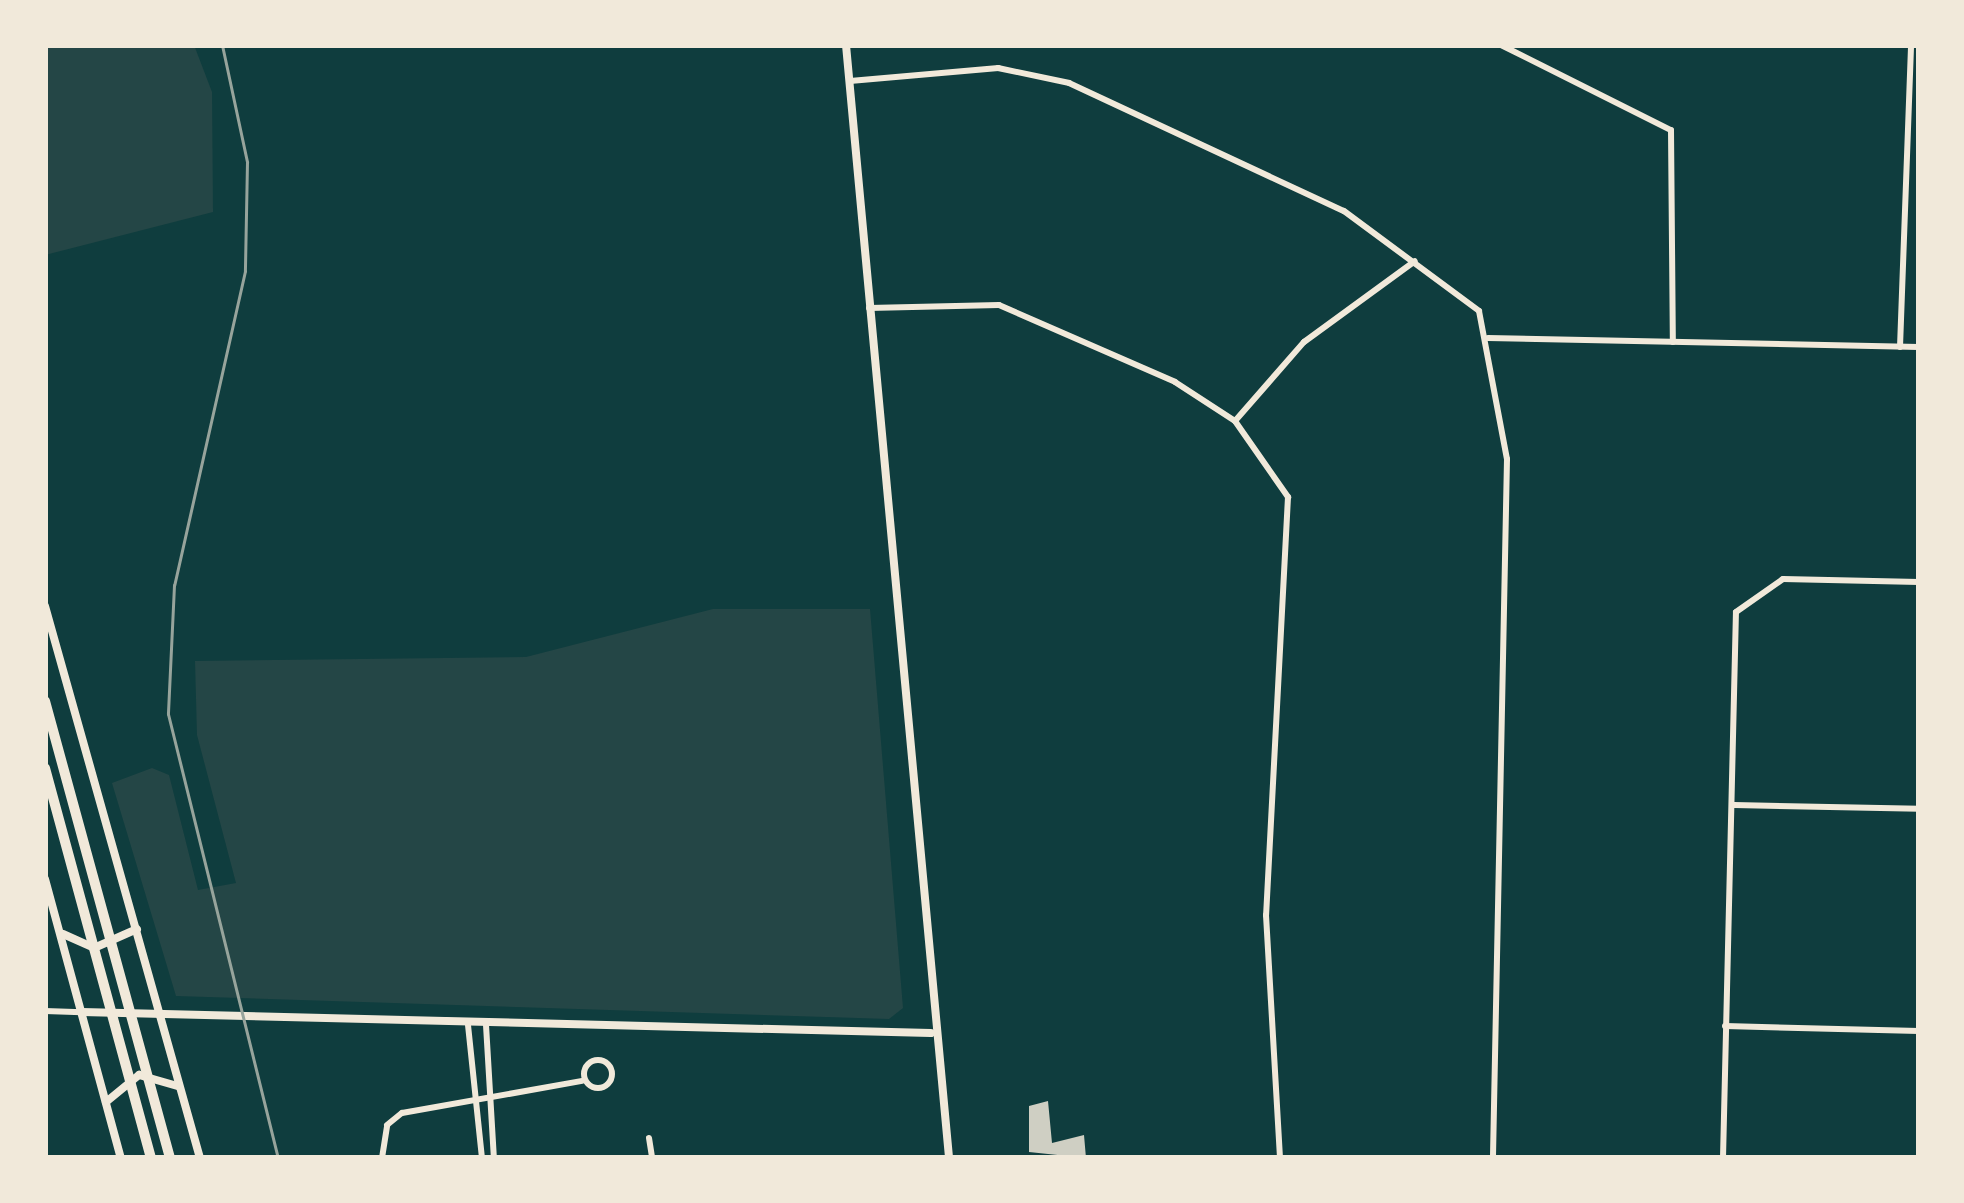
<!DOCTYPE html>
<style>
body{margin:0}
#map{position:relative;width:1964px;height:1203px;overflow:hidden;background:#0f3d3e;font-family:"Roboto Condensed",sans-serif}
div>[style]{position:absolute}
.green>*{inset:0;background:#244646}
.building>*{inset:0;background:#cfcfc3}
.minor>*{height:6px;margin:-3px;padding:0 3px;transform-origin:3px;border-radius:3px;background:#f1e9da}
.minor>.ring{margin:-3px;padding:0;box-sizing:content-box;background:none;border:6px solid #f1e9da;border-radius:50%}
.tertiary>*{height:8px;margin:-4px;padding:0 4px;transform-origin:4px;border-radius:4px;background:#f1e9da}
.secondary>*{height:8px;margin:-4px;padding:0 4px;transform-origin:4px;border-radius:4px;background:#f1e9da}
.motorway>*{height:10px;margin:-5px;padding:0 5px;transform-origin:5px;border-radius:5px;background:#f1e9da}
.rail>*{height:3px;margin:-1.5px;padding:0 1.5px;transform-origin:1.5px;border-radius:1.5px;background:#97a49c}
span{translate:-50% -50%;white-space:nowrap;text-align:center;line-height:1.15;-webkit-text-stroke:9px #f1e9da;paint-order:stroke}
.frame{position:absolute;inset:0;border:48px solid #f1e9da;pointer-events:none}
</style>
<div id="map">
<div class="green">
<div style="clip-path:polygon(45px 45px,194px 45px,212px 92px,213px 212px,45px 255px)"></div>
<div style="clip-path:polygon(713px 609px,870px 609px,903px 1008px,889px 1019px,176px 996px,112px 783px,152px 768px,169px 775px,198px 890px,236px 883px,197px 735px,195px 661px,526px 657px)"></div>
</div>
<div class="building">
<div style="clip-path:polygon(1048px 1101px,1052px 1143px,1084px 1135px,1086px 1158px,1029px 1152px,1029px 1106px)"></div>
</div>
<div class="minor">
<div style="left:1501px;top:45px;width:190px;rotate:26.6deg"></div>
<div style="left:1671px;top:130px;width:212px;rotate:89.5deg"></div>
<div style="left:850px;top:81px;width:149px;rotate:-5deg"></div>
<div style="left:998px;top:68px;width:73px;rotate:11.9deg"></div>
<div style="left:1069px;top:83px;width:303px;rotate:25deg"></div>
<div style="left:1344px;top:211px;width:168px;rotate:36.5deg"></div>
<div style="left:1479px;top:311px;width:151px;rotate:79.3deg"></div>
<div style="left:1507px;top:459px;width:699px;rotate:91.15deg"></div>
<div style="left:869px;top:308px;width:130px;rotate:-1.3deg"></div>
<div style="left:999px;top:305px;width:192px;rotate:23.6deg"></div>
<div style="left:1175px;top:382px;width:72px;rotate:33deg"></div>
<div style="left:1235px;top:421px;width:93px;rotate:55.1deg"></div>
<div style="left:1288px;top:497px;width:419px;rotate:93deg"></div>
<div style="left:1266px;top:915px;width:243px;rotate:86.7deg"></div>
<div style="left:1488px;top:338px;width:431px;rotate:1.2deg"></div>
<div style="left:1900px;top:347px;width:302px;rotate:-87.9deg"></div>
<div style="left:1235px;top:421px;width:105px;rotate:-48.9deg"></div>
<div style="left:1304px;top:342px;width:137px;rotate:-36.1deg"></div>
<div style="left:1734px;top:805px;width:185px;rotate:1.2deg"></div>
<div style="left:45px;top:1011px;width:37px;rotate:2deg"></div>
<div style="left:468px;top:1025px;width:134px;rotate:84deg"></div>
<div style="left:486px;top:1025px;width:133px;rotate:86.6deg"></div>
<div style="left:1725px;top:1026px;width:194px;rotate:1.5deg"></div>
<div class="ring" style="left:584px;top:1060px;width:22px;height:22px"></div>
<div style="left:649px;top:1138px;width:20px;rotate:81deg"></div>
<div style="left:382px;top:1158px;width:33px;rotate:-81deg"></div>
<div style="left:387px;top:1125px;width:19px;rotate:-39deg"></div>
<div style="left:402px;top:1113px;width:183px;rotate:-10.1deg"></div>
<div style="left:1723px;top:1158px;width:546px;rotate:-88.64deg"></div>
<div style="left:1736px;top:612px;width:57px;rotate:-35.1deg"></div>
<div style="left:1783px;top:579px;width:136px;rotate:1.3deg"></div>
</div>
<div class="tertiary">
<div style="left:82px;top:1012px;width:849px;rotate:1.42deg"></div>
</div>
<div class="secondary">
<div style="left:846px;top:45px;width:1118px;rotate:84.71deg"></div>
<div style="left:45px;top:606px;width:573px;rotate:74.32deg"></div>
<div style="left:45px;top:879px;width:289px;rotate:74.8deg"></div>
<div style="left:63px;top:934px;width:34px;rotate:24deg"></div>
<div style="left:94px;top:948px;width:47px;rotate:-23.8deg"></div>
<div style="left:106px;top:1102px;width:43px;rotate:-39.3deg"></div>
<div style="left:139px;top:1075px;width:40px;rotate:16deg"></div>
</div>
<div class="motorway">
<div style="left:45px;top:701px;width:474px;rotate:74.7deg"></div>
<div style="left:45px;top:768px;width:404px;rotate:74.8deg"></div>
</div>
<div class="rail">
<div style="left:222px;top:45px;width:120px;rotate:77.9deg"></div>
<div style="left:247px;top:162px;width:109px;rotate:91.1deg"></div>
<div style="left:245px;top:271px;width:322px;rotate:102.7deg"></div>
<div style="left:174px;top:585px;width:129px;rotate:92.7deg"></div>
<div style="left:168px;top:714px;width:457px;rotate:76.1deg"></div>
</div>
<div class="frame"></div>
</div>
